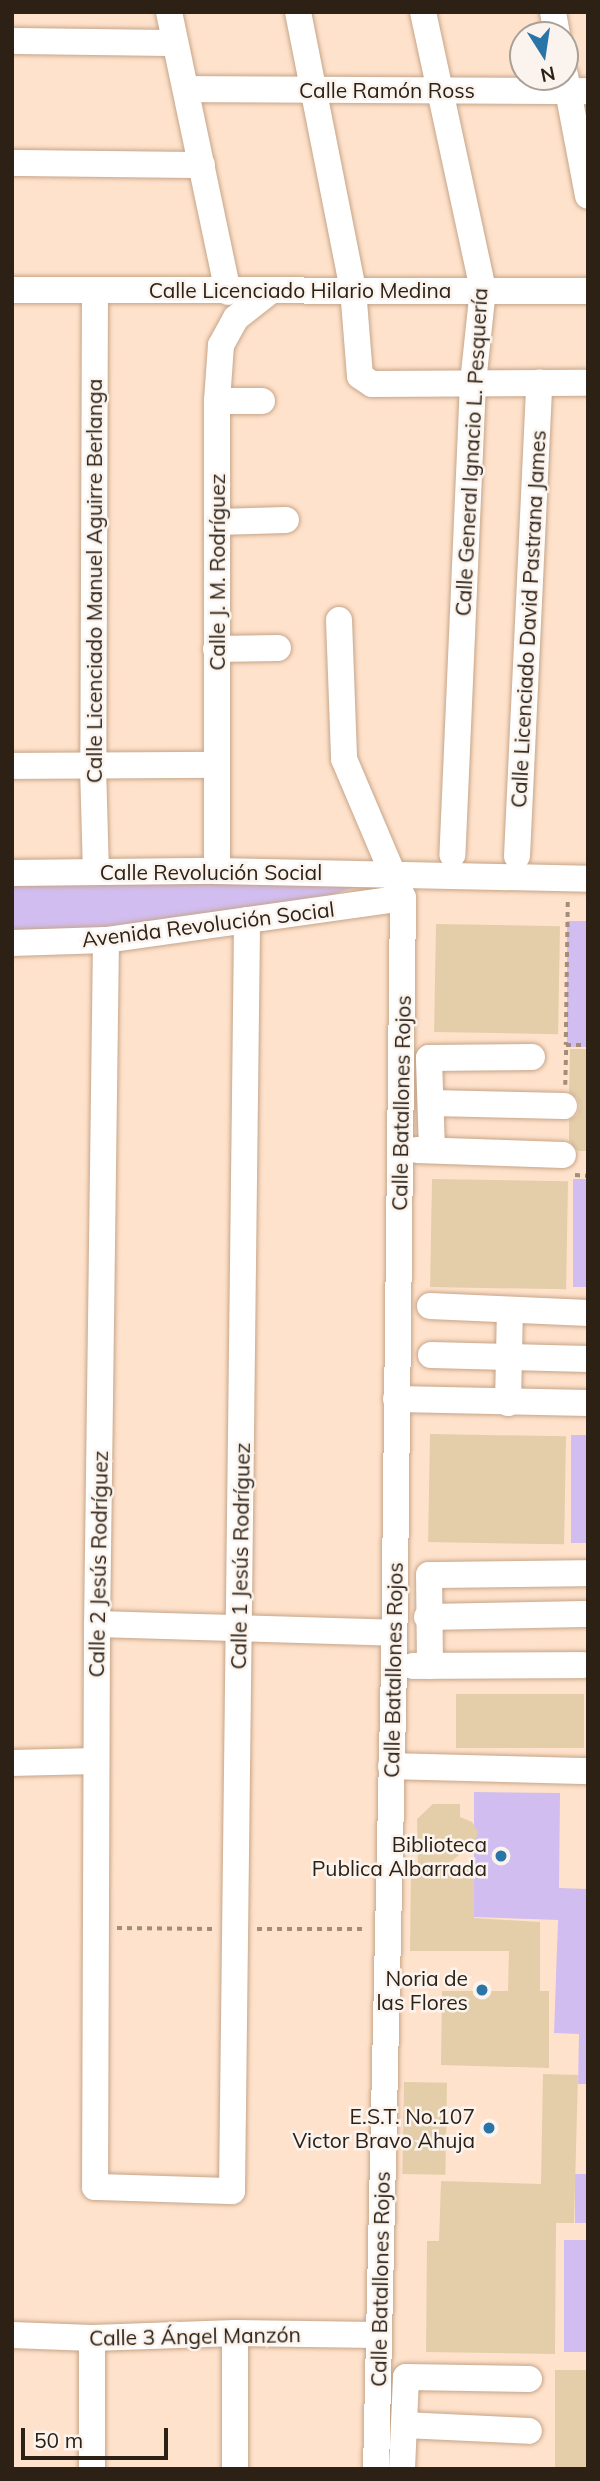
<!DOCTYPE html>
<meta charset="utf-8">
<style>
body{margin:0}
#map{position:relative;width:600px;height:2481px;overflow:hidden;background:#ffe2cb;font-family:Mulish,sans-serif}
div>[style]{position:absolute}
.green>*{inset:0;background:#d1bdef;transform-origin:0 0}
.building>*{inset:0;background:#e3cea9;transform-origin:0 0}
.path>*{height:3.5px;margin-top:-1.75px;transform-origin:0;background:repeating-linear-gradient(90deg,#a28d7b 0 5px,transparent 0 10px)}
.roads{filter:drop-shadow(0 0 2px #c6a589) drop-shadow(0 0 2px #c6a589)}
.minor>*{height:26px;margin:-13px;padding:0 13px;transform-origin:13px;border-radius:13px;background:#fff}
.dots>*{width:19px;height:19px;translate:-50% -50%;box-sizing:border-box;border:4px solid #fbf4ee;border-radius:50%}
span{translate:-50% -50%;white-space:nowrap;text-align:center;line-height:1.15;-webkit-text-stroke:5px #fbf4ee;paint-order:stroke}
.street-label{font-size:21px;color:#2d2116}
.poi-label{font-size:21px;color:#2d2116}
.right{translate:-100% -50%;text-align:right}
.frame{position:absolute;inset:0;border:14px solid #2d2116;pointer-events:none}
.north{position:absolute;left:509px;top:21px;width:70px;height:70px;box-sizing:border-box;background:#fbf4ee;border:2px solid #a9a098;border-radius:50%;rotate:168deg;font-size:19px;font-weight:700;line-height:28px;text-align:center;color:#2d2116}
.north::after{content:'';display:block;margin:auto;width:24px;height:32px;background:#2a75a8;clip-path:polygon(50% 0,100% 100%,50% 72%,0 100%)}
.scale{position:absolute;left:21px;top:2428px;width:147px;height:32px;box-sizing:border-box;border:4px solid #2d2116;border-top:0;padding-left:9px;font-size:21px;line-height:24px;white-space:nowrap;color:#2d2116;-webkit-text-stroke:5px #fbf4ee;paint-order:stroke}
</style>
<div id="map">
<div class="green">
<div style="clip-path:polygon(369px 882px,244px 926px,12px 951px,12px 885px)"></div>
<div style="left:567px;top:921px;width:21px;height:126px"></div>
<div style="left:573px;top:1179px;width:15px;height:108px"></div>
<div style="left:571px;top:1435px;width:17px;height:108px"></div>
<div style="clip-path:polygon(474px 1792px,560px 1793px,559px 1888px,588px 1889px,588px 2084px,578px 2084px,579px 2034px,554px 2033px,558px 1920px,474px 1917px)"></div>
<div style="left:575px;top:2174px;width:13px;height:49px"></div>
<div style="left:564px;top:2240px;width:24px;height:112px"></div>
</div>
<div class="building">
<div style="left:436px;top:924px;width:124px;height:108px;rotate:1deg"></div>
<div style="clip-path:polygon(570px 1049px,588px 1049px,588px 1151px,578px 1151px,569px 1141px,569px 1120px,577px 1115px,580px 1106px,577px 1098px,569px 1092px)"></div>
<div style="left:432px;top:1179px;width:136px;height:108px;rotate:1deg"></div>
<div style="left:430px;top:1434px;width:136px;height:108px;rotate:1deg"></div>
<div style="left:456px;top:1694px;width:128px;height:54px"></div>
<div style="clip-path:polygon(433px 1804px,460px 1804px,460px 1817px,472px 1822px,478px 1832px,475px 1842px,442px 1869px,474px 1869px,474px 1918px,540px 1922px,540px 1991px,549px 1991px,549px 2068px,441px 2065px,442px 1991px,508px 1991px,509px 1951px,410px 1951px,411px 1869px,418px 1869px,417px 1819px)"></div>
<div style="clip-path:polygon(543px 2074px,578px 2075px,574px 2223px,556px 2223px,555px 2354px,426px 2352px,427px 2241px,439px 2241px,441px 2181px,541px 2184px)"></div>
<div style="left:404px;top:2082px;width:43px;height:92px;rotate:1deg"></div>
<div style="left:555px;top:2370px;width:33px;height:99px"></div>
</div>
<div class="path">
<div style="left:568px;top:902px;width:143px;rotate:90.8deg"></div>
<div style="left:566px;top:1045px;width:22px"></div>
<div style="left:565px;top:1085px;width:40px;rotate:-88.6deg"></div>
<div style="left:575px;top:1175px;width:13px;rotate:4deg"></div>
<div style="left:117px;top:1928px;width:97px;rotate:0.6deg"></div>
<div style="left:257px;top:1929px;width:108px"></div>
</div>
<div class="roads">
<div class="minor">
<div style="left:169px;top:12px;width:286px;rotate:78.1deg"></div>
<div style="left:298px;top:12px;width:282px;rotate:78.8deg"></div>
<div style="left:353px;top:289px;width:87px;rotate:85.4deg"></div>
<div style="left:360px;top:376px;width:14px;rotate:34deg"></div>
<div style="left:372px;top:384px;width:216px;rotate:-0.3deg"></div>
<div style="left:423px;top:12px;width:283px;rotate:77.8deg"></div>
<div style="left:483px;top:289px;width:95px;rotate:96.1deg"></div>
<div style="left:473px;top:383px;width:472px;rotate:92.5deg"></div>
<div style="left:553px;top:12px;width:23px;rotate:80deg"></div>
<div style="left:12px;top:41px;width:163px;rotate:0.7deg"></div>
<div style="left:565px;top:75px;width:123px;rotate:79.2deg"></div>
<div style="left:186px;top:89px;width:402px;rotate:0.3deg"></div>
<div style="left:12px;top:163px;width:190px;rotate:0.6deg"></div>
<div style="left:12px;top:290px;width:576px;rotate:0.1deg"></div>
<div style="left:95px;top:290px;width:476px;rotate:90.2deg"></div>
<div style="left:93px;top:766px;width:106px;rotate:88.4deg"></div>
<div style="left:217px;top:401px;width:45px"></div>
<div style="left:217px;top:522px;width:69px;rotate:-1.7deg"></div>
<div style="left:339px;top:620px;width:139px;rotate:87.9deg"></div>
<div style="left:344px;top:759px;width:151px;rotate:67deg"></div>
<div style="left:403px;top:898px;width:768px;rotate:90.67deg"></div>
<div style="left:394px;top:1666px;width:803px;rotate:91.28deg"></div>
<div style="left:216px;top:649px;width:62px;rotate:-0.9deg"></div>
<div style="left:12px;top:766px;width:204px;rotate:-0.3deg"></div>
<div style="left:517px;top:856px;width:474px;rotate:-87.3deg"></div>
<div style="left:217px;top:871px;width:470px;rotate:-90deg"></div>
<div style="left:217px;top:401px;width:56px;rotate:-85.9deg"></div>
<div style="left:221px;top:345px;width:31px;rotate:-61deg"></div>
<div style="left:236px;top:318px;width:42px;rotate:-38.2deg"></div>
<div style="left:12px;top:873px;width:205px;rotate:-0.6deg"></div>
<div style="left:217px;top:871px;width:371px;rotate:1.2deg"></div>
<div style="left:106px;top:940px;width:684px;rotate:90.75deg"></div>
<div style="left:97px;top:1624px;width:563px;rotate:90.2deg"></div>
<div style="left:95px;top:2187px;width:137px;rotate:1.7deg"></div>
<div style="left:232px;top:2191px;width:1271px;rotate:-89.32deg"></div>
<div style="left:12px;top:943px;width:94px;rotate:-1.8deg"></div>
<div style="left:106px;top:940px;width:300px;rotate:-8deg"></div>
<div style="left:431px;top:1103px;width:133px;rotate:1.3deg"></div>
<div style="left:417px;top:1150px;width:146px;rotate:2deg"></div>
<div style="left:432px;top:1150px;width:92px;rotate:-91.9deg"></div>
<div style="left:429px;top:1058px;width:103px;rotate:-0.6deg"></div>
<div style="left:430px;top:1306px;width:158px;rotate:2.5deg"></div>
<div style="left:431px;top:1355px;width:157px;rotate:1.5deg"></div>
<div style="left:396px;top:1399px;width:192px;rotate:1.2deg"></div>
<div style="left:508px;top:1403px;width:93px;rotate:-88.8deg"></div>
<div style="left:427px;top:1617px;width:158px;rotate:-1.1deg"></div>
<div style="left:97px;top:1624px;width:297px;rotate:1.7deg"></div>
<div style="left:413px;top:1666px;width:170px;rotate:-0.3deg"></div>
<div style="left:430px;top:1666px;width:91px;rotate:-90.6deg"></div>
<div style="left:429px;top:1575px;width:159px;rotate:-0.7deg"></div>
<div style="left:12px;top:1763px;width:83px;rotate:-1.4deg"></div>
<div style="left:391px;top:1766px;width:197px;rotate:1.5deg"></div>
<div style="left:235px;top:2333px;width:136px;rotate:90deg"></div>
<div style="left:12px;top:2335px;width:80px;rotate:2.1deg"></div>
<div style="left:92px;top:2338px;width:143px;rotate:-2deg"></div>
<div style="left:235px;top:2333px;width:143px;rotate:0.8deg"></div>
<div style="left:92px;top:2338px;width:131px;rotate:90deg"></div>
<div style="left:404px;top:2425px;width:125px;rotate:2.7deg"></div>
<div style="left:402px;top:2469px;width:92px;rotate:-87.5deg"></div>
<div style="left:406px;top:2377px;width:123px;rotate:0.9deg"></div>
</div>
</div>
<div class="dots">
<div style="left:501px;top:1856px;background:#2a75a8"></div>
<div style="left:482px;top:1990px;background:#2a75a8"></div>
<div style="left:489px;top:2128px;background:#2a75a8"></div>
</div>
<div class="street-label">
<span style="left:387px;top:90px">Calle Ramón Ross</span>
<span style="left:300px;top:290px">Calle Licenciado Hilario Medina</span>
<span style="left:471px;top:452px;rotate:-87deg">Calle General Ignacio L. Pesquería</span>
<span style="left:217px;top:572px;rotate:-90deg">Calle J. M. Rodríguez</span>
<span style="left:94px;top:581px;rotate:-90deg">Calle Licenciado Manuel Aguirre Berlanga</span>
<span style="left:528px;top:619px;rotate:-87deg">Calle Licenciado David Pastrana James</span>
<span style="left:211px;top:872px">Calle Revolución Social</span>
<span style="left:208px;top:924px;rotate:-7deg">Avenida Revolución Social</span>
<span style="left:401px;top:1103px;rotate:-89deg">Calle Batallones Rojos</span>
<span style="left:240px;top:1556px;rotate:-89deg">Calle 1 Jesús Rodríguez</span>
<span style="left:98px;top:1564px;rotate:-89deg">Calle 2 Jesús Rodríguez</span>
<span style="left:393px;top:1670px;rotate:-89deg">Calle Batallones Rojos</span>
<span style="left:380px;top:2279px;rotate:-89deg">Calle Batallones Rojos</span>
<span style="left:195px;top:2336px;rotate:-1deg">Calle 3 Ángel Manzón</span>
</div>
<div class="poi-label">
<span class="right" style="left:487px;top:1856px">Biblioteca<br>Publica Albarrada</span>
<span class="right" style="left:468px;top:1990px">Noria de<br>las Flores</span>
<span class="right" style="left:475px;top:2128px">E.S.T. No.107<br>Victor Bravo Ahuja</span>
</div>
<div class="frame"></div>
<div class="north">N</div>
<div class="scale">50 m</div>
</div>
